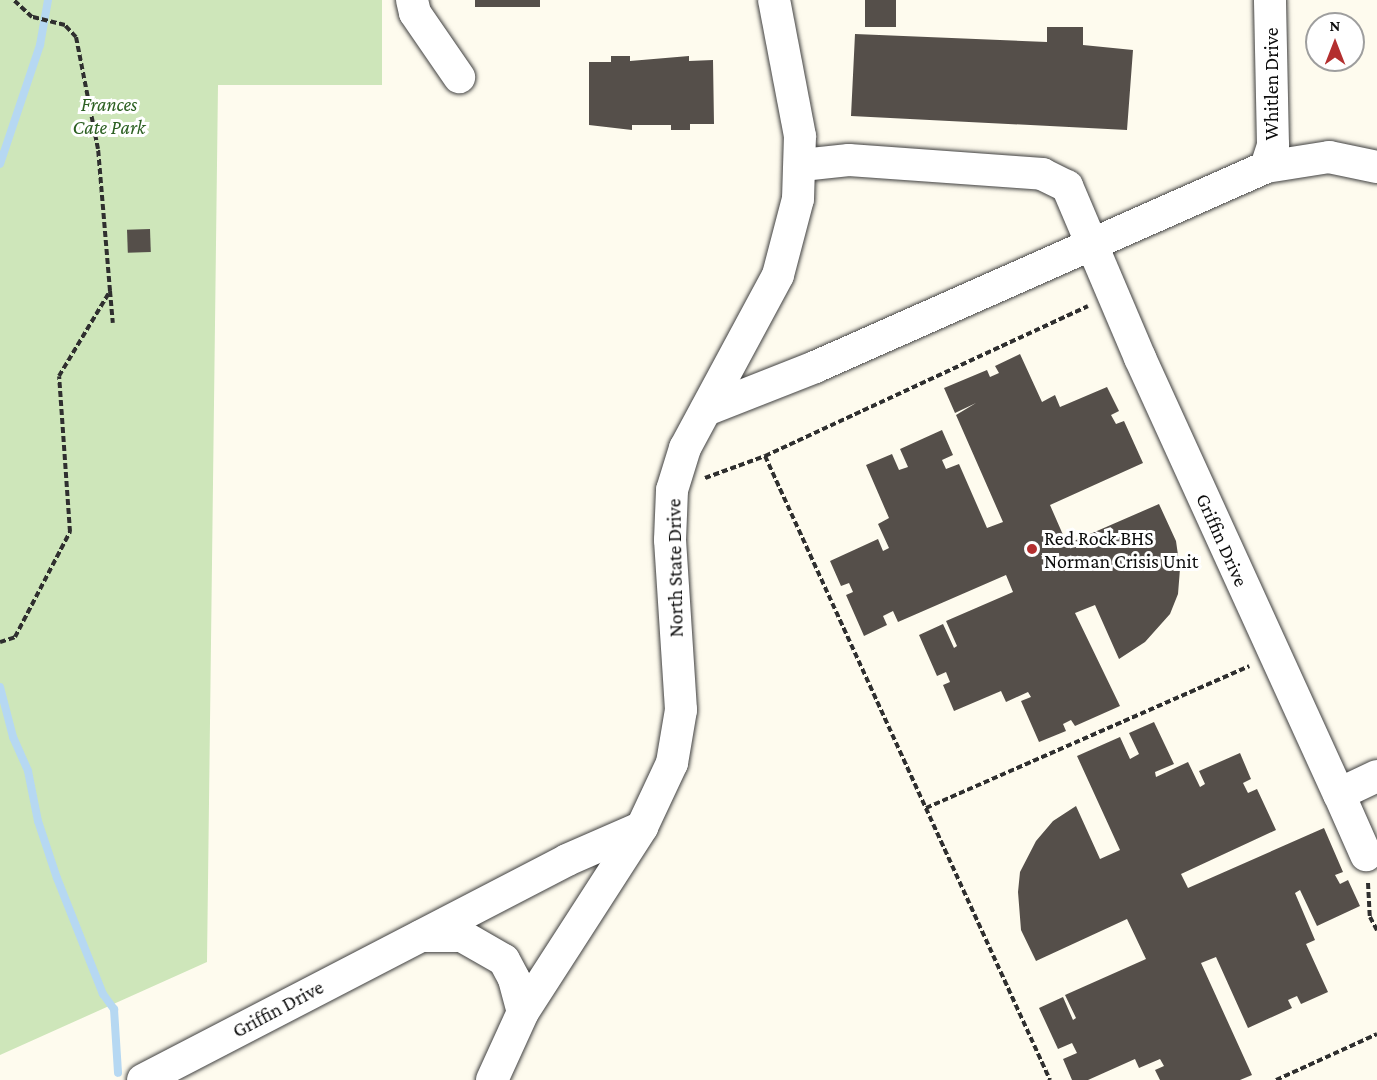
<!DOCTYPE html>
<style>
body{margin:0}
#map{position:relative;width:1377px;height:1080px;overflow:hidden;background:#fefbee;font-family:"Crimson Pro",serif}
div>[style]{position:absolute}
.green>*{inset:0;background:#cee6ba}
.stream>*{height:8px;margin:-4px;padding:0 4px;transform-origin:4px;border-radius:4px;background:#b6d8f2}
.building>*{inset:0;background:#554f4a;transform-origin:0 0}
.path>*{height:4px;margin-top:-2px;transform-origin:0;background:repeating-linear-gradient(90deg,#2f2f2f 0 6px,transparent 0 9px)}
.roads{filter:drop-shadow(0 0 2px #404040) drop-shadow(0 0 2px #404040)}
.minor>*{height:32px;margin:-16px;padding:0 16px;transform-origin:16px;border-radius:16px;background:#fff}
.dots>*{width:16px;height:16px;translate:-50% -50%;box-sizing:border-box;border:3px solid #fff;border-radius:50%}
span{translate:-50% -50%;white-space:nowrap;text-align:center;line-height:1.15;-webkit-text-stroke:6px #fff;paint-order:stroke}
.street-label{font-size:20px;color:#0d0d0d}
.park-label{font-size:20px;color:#2c6022;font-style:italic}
.poi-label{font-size:20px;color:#0d0d0d}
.left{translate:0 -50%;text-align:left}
.north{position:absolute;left:1305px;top:12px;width:60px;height:60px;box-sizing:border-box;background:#fff;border:2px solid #9e9e9e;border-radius:50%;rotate:0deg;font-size:16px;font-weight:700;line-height:24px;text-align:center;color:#0d0d0d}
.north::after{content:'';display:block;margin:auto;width:21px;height:27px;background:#b32f2f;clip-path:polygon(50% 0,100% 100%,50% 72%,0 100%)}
</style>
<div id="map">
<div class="green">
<div style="clip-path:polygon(0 0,382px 0,382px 85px,218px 85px,207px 962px,0 1055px)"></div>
</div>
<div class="stream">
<div style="left:0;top:164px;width:126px;rotate:-71.4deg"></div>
<div style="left:40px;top:45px;width:46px;rotate:-79.9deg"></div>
<div style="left:0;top:687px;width:52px;rotate:75.4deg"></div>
<div style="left:13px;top:737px;width:37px;rotate:66deg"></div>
<div style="left:28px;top:771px;width:51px;rotate:78.7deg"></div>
<div style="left:38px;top:821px;width:60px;rotate:71.6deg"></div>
<div style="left:57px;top:878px;width:125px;rotate:68.4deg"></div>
<div style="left:103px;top:994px;width:19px;rotate:54deg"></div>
<div style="left:114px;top:1009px;width:64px;rotate:86.4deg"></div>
</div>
<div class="building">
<div style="left:475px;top:0;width:65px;height:7px"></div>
<div style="left:865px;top:0;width:31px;height:27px"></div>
<div style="clip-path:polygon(1047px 27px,1083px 27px,1083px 45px,1133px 50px,1127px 130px,851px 116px,855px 34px,1047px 42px)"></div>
<div style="clip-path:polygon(611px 56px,630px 56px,630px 61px,689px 56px,689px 61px,713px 60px,714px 124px,690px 124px,690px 130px,671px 130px,671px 125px,632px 125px,632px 130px,589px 125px,589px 62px,611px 62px)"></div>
<div style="left:150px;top:229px;width:23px;height:23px;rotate:88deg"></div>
<div style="clip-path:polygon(1020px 354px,1042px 402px,1055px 395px,1060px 407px,1107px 387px,1119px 411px,1111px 415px,1116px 424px,1124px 421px,1143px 463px,1050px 505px,1067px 544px,1159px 504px,1176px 541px,1180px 569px,1178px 594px,1170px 614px,1145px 642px,1119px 659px,1095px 605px,1075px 613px,1120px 706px,1075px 726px,1071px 720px,1063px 724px,1066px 731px,1039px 742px,1021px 701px,1031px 697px,1028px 692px,1006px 702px,1001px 691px,954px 711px,943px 685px,950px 682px,946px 672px,937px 676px,919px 635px,943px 624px,954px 648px,957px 646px,946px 621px,1013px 592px,1006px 575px,898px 622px,893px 611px,883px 616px,887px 625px,864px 636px,846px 595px,853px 592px,849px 583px,841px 586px,830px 561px,878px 539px,883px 551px,889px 548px,878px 524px,889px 518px,866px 465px,892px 454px,899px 470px,908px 467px,900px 449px,942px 430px,953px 455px,942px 460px,946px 469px,959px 464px,987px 528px,1003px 522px,956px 415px,976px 403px,955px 413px,944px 388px,987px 370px,990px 377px,999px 373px,995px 366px)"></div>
<div style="clip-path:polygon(1154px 722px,1174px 764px,1155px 772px,1156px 777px,1188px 762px,1200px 787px,1205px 784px,1199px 771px,1240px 753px,1251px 779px,1243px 783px,1248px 793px,1257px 789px,1276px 830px,1181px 874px,1188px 888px,1324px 828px,1343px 872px,1335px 875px,1340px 884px,1348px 880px,1360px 906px,1317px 926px,1300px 890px,1295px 893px,1315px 940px,1306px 944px,1328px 992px,1301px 1004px,1297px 996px,1288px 1000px,1292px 1008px,1248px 1028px,1216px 957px,1201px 963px,1252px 1075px,1240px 1080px,1160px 1080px,1155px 1070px,1164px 1066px,1160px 1059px,1139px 1068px,1135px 1059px,1088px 1080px,1072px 1080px,1063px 1059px,1077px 1053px,1072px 1043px,1058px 1049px,1039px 1008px,1063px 997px,1073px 1020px,1076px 1018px,1065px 995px,1146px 959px,1127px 919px,1036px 961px,1021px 930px,1018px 892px,1020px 872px,1036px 841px,1053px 821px,1076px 806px,1100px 859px,1120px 850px,1077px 756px,1120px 737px,1130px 759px,1139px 754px,1129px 733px)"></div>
</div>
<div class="path">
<div style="left:110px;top:291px;width:32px;rotate:85deg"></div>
<div style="left:765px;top:456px;width:356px;rotate:-24.9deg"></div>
<div style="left:705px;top:478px;width:64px;rotate:-20.1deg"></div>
<div style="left:765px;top:456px;width:686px;rotate:65.45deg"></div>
<div style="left:0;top:642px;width:16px;rotate:-18deg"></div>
<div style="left:15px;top:637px;width:119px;rotate:-62.4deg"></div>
<div style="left:70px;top:532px;width:156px;rotate:-94deg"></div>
<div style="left:59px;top:376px;width:99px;rotate:-59deg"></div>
<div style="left:110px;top:291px;width:143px;rotate:-94.8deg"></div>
<div style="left:98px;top:149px;width:114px;rotate:-101.1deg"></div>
<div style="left:76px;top:37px;width:16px;rotate:-133deg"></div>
<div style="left:65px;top:25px;width:34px;rotate:-166deg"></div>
<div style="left:32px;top:17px;width:25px;rotate:-137deg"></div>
<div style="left:926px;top:808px;width:353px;rotate:-23.7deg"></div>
<div style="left:1368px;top:883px;width:34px;rotate:87deg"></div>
<div style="left:1370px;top:917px;width:15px;rotate:62deg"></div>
<div style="left:1276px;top:1080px;width:111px;rotate:-24.5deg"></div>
</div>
<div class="roads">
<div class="minor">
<div style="left:412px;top:0;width:13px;rotate:77deg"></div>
<div style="left:415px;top:13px;width:78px;rotate:55.5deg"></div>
<div style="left:802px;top:165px;width:47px;rotate:-6.1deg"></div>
<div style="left:849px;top:160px;width:194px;rotate:4.1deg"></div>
<div style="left:1042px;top:174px;width:28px;rotate:26deg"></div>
<div style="left:1067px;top:186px;width:187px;rotate:67deg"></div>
<div style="left:1140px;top:358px;width:479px;rotate:65.5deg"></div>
<div style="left:1339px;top:794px;width:42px;rotate:-25.3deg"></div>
<div style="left:1266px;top:167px;width:23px;rotate:-72deg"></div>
<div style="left:1273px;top:145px;width:145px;rotate:-91.2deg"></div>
<div style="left:706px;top:410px;width:117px;rotate:-21.5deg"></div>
<div style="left:815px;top:367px;width:493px;rotate:-23.9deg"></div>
<div style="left:1266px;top:167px;width:64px;rotate:-9deg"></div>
<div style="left:1329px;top:157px;width:49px;rotate:11.8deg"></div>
<div style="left:1339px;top:794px;width:67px;rotate:66.1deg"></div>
<div style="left:421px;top:936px;width:41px"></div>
<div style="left:462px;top:936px;width:48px;rotate:29.7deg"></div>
<div style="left:504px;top:960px;width:21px;rotate:62deg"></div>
<div style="left:514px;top:979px;width:34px;rotate:75deg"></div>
<div style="left:143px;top:1080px;width:478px;rotate:-27.4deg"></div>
<div style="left:567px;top:860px;width:82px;rotate:-23.7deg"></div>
<div style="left:492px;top:1080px;width:75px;rotate:-65.5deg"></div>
<div style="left:523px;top:1012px;width:220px;rotate:-57.2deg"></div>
<div style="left:642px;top:827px;width:71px;rotate:-64.9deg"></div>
<div style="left:672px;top:763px;width:54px;rotate:-80.4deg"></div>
<div style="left:681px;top:710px;width:170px;rotate:-93.7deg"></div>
<div style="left:670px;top:540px;width:50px;rotate:-87.7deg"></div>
<div style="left:672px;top:490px;width:44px;rotate:-72.8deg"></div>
<div style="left:685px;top:448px;width:196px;rotate:-61.7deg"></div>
<div style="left:778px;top:275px;width:79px;rotate:-75.3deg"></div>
<div style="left:798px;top:199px;width:63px;rotate:-88.2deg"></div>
<div style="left:800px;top:136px;width:138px;rotate:-100.8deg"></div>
</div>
</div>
<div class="dots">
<div style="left:1032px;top:549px;background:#b32f2f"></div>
</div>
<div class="street-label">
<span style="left:1271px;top:84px;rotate:-90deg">Whitlen Drive</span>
<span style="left:1222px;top:540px;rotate:66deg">Griffin Drive</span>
<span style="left:675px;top:568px;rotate:-91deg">North State Drive</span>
<span style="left:278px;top:1009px;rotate:-28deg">Griffin Drive</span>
</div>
<div class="park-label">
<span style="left:109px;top:116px">Frances<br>Cate Park</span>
</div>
<div class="poi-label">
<span class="left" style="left:1044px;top:550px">Red Rock BHS<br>Norman Crisis Unit</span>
</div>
<div class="north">N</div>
</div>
